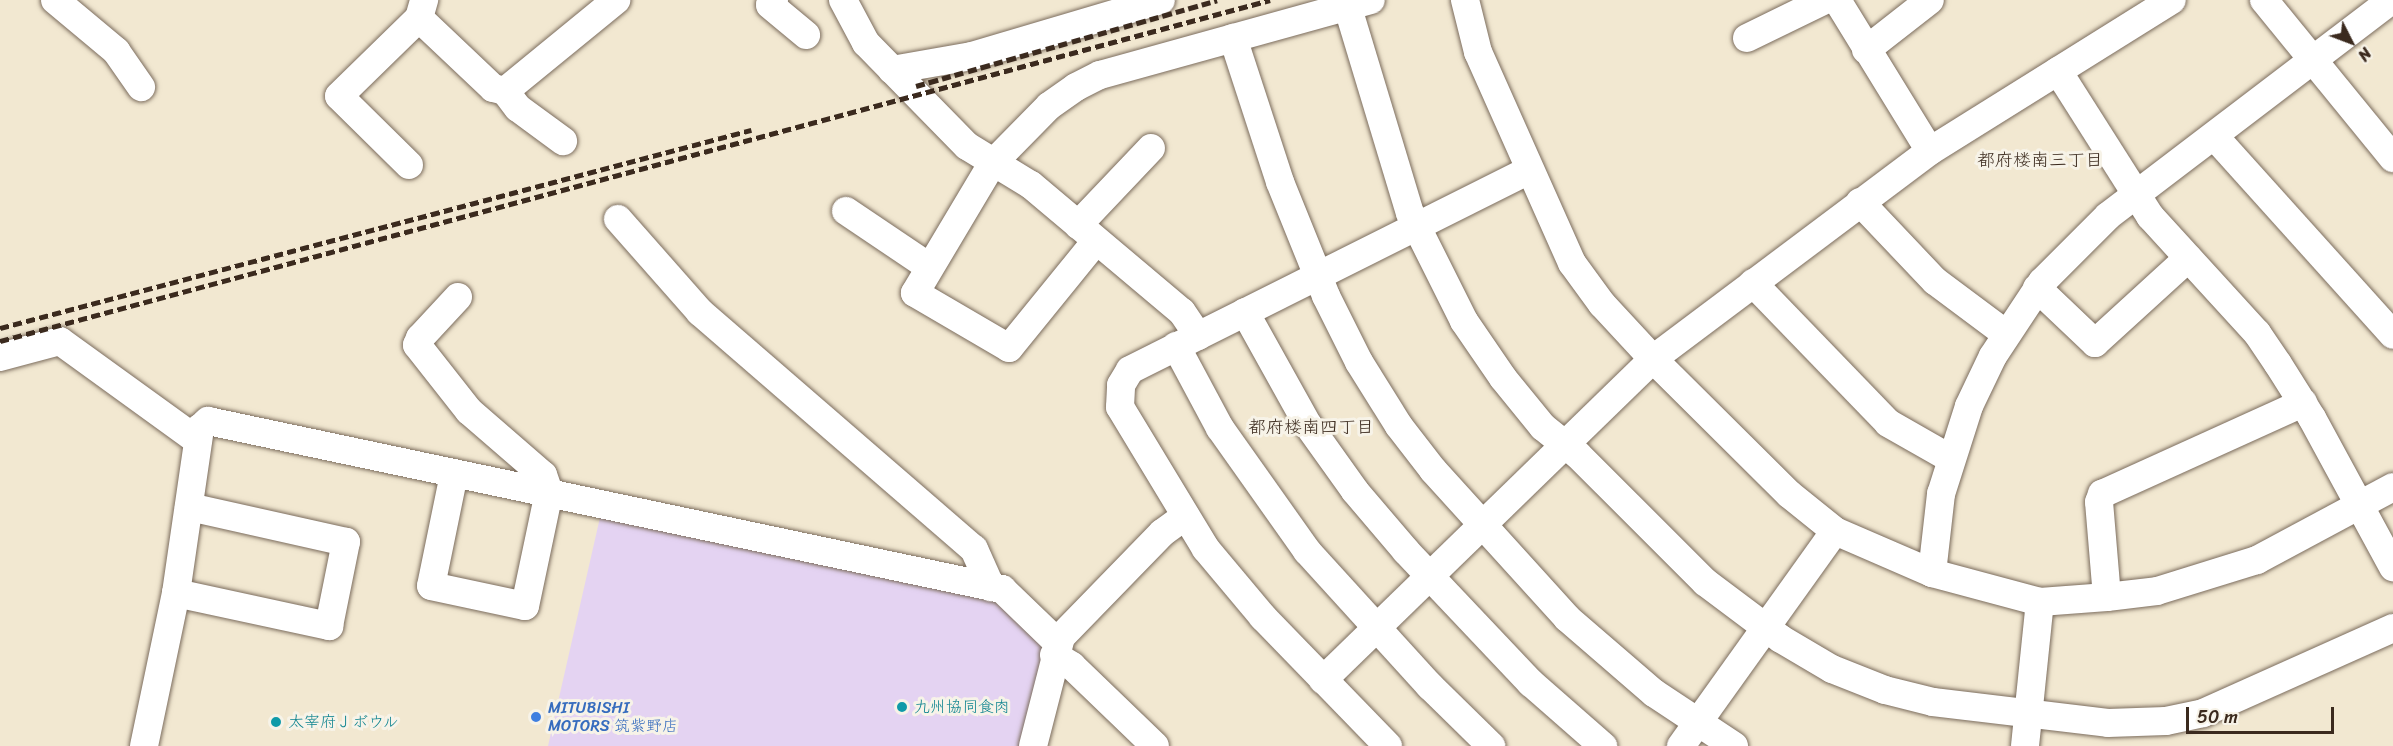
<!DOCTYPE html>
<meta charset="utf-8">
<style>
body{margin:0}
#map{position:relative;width:2393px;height:746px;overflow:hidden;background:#f2e8d1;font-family:Sriracha,"Klee One",sans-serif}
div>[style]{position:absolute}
.built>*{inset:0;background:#e4d3f2}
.roads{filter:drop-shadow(0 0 2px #7b6c5d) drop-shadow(0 0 2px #7b6c5d)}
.minor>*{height:28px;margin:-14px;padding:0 14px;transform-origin:14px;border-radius:14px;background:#fff}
.rail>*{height:4.5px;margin-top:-2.25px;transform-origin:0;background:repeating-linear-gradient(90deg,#3b2a1e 0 9px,transparent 0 13.5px)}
.dots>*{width:16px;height:16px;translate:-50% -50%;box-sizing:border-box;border:3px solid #f7f3e8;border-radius:50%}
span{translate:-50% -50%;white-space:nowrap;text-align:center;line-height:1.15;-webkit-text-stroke:6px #f7f3e8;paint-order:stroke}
.culture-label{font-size:16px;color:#0d838f}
.left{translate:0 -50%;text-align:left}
.shop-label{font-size:16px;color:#366cbe}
.neighbourhood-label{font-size:18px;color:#3b2a1e}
.north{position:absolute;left:2321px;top:12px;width:60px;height:60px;-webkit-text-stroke:4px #f7f3e8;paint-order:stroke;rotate:132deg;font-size:16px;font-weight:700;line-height:24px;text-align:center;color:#3b2a1e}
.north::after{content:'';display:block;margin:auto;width:21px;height:27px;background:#3b2a1e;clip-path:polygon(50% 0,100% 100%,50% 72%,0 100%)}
.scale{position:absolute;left:2186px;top:707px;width:148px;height:27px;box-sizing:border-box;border:3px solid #3b2a1e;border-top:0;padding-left:8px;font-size:18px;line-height:21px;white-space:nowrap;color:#3b2a1e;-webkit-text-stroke:4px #f7f3e8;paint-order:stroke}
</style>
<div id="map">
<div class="built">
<div style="clip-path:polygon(601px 513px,1003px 597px,1047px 645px,1025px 746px,548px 746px)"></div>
</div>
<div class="roads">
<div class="minor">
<div style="left:55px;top:0;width:80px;rotate:39.9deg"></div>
<div style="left:116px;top:51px;width:44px;rotate:55.2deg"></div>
<div style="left:774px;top:0;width:6px;rotate:129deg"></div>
<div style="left:770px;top:5px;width:47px;rotate:39.8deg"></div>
<div style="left:843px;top:0;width:49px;rotate:61.9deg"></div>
<div style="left:866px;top:43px;width:144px;rotate:45.6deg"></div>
<div style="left:967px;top:146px;width:75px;rotate:31.4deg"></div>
<div style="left:1031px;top:185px;width:197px;rotate:40.1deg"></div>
<div style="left:1182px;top:312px;width:29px;rotate:56deg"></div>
<div style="left:1465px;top:0;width:54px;rotate:76deg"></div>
<div style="left:1478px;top:52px;width:231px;rotate:66deg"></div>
<div style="left:1572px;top:263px;width:51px;rotate:53.8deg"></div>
<div style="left:1602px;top:304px;width:75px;rotate:47.2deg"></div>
<div style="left:1653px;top:359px;width:192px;rotate:44.8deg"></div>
<div style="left:1789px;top:494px;width:59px;rotate:38.8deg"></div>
<div style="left:1835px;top:531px;width:106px;rotate:23.4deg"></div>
<div style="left:1932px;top:573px;width:112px;rotate:15deg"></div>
<div style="left:2040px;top:602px;width:67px;rotate:-4.3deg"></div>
<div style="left:2107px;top:597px;width:50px;rotate:-6.8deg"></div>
<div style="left:2157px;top:591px;width:105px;rotate:-17.2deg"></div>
<div style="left:2257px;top:560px;width:154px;rotate:-28.2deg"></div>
<div style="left:1837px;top:0;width:177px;rotate:58.4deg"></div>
<div style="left:2264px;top:0;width:204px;rotate:50.8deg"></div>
<div style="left:1348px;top:8px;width:214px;rotate:73.2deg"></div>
<div style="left:1410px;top:213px;width:121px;rotate:63.4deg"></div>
<div style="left:1464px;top:321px;width:69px;rotate:55.6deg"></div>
<div style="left:1503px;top:378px;width:63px;rotate:50.8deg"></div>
<div style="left:1543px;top:427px;width:45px;rotate:38.7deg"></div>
<div style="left:1578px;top:455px;width:180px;rotate:45deg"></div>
<div style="left:1705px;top:582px;width:95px;rotate:36.9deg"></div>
<div style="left:1781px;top:639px;width:59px;rotate:30.5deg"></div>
<div style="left:1832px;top:669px;width:57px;rotate:21.6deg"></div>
<div style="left:1885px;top:690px;width:49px;rotate:14deg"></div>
<div style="left:1933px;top:702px;width:176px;rotate:6.8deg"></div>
<div style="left:2108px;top:723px;width:58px;rotate:-2deg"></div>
<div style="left:2166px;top:721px;width:38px;rotate:-12deg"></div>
<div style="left:2203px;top:713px;width:208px;rotate:-24.1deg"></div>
<div style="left:419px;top:18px;width:102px;rotate:43.4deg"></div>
<div style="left:493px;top:88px;width:12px;rotate:14deg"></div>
<div style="left:505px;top:91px;width:144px;rotate:-39.3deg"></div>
<div style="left:1233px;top:38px;width:151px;rotate:71.9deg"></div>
<div style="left:1280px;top:182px;width:123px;rotate:68deg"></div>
<div style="left:1326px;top:296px;width:74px;rotate:63.4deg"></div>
<div style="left:1359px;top:362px;width:75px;rotate:58deg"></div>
<div style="left:1399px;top:426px;width:56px;rotate:52.3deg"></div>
<div style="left:1433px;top:470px;width:200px;rotate:47.8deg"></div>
<div style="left:1567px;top:618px;width:115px;rotate:40.8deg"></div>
<div style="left:1654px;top:693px;width:96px;rotate:33.5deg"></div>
<div style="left:1747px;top:38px;width:87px;rotate:-26deg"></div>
<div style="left:1866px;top:50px;width:81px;rotate:-38deg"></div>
<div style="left:892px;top:70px;width:81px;rotate:-9.9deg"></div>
<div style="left:972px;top:56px;width:197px;rotate:-16.5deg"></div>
<div style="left:2058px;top:71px;width:172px;rotate:57.6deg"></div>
<div style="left:2150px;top:216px;width:159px;rotate:47.6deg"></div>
<div style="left:2257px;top:333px;width:37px;rotate:56deg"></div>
<div style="left:2278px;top:364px;width:64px;rotate:57.8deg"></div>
<div style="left:2312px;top:418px;width:170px;rotate:61.5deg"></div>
<div style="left:505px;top:91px;width:21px;rotate:53deg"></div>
<div style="left:518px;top:108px;width:56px;rotate:36.3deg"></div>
<div style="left:2215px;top:137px;width:266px;rotate:48deg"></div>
<div style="left:409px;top:165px;width:98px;rotate:-135.4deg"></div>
<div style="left:339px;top:96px;width:112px;rotate:-44.3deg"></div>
<div style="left:419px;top:18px;width:19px;rotate:-74deg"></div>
<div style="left:1860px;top:202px;width:109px;rotate:46.5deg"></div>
<div style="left:1935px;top:281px;width:89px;rotate:36.7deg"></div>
<div style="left:846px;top:211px;width:99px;rotate:33.9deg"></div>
<div style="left:618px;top:219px;width:124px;rotate:48.6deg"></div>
<div style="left:700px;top:312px;width:362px;rotate:40.9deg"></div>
<div style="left:974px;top:549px;width:42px;rotate:65.9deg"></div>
<div style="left:1078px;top:225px;width:106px;rotate:-46.5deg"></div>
<div style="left:1096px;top:241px;width:138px;rotate:129.1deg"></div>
<div style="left:1009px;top:348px;width:109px;rotate:-149.7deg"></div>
<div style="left:915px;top:293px;width:150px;rotate:-59.2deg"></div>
<div style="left:992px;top:164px;width:81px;rotate:-45.5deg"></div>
<div style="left:1049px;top:106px;width:33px;rotate:-35deg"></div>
<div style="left:1076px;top:87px;width:27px;rotate:-27deg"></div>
<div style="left:1100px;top:75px;width:281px;rotate:-15.5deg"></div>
<div style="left:1753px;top:283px;width:194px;rotate:46deg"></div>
<div style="left:1888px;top:423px;width:73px;rotate:29.7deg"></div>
<div style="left:2037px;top:288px;width:80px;rotate:43.5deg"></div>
<div style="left:2095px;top:343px;width:126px;rotate:-42.4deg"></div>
<div style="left:1245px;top:312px;width:129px;rotate:60.9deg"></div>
<div style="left:1308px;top:425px;width:81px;rotate:54.5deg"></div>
<div style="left:1355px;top:491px;width:79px;rotate:49.6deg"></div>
<div style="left:1406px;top:551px;width:182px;rotate:46.6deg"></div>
<div style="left:1531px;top:683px;width:96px;rotate:41.2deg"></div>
<div style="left:1176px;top:346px;width:93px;rotate:61.8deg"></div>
<div style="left:1220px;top:428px;width:151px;rotate:54.7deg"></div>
<div style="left:1307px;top:551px;width:183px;rotate:47.7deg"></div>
<div style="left:1430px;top:686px;width:86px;rotate:44.5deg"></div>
<div style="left:0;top:357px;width:62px;rotate:-14.9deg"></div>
<div style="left:60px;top:341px;width:170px;rotate:35.9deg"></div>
<div style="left:454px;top:474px;width:114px;rotate:101.6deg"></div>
<div style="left:431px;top:586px;width:96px;rotate:12deg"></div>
<div style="left:525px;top:606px;width:116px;rotate:-78.1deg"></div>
<div style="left:549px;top:492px;width:18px;rotate:-109deg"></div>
<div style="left:543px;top:475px;width:98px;rotate:-139.1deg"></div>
<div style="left:469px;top:411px;width:84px;rotate:-128.2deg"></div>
<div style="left:417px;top:345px;width:8px;rotate:-67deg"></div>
<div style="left:420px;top:338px;width:56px;rotate:-47.2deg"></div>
<div style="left:1932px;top:573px;width:80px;rotate:-83.5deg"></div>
<div style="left:1941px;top:494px;width:92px;rotate:-72.3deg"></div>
<div style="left:1969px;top:406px;width:55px;rotate:-64.4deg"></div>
<div style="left:1993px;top:356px;width:89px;rotate:-56.5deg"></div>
<div style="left:2042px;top:282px;width:93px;rotate:-45deg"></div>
<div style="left:2108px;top:216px;width:357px;rotate:-37.3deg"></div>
<div style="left:176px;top:593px;width:157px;rotate:12.2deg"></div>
<div style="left:329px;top:626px;width:86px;rotate:-78.6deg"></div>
<div style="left:346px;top:542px;width:161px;rotate:-167.4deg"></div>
<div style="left:2107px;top:597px;width:95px;rotate:-94.8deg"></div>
<div style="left:2099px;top:502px;width:9px;rotate:-69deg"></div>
<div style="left:2102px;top:494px;width:221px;rotate:-24.4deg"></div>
<div style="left:1054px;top:655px;width:21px;rotate:31deg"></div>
<div style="left:1072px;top:666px;width:115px;rotate:43.9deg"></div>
<div style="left:1323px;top:680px;width:460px;rotate:-44.2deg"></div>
<div style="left:1653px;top:359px;width:346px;rotate:-36.9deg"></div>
<div style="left:1930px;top:151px;width:285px;rotate:-32deg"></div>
<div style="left:144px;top:746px;width:156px;rotate:-78.2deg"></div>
<div style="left:176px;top:593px;width:167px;rotate:-81.7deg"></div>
<div style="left:200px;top:428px;width:11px;rotate:-41deg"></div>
<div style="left:208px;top:421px;width:812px;rotate:11.95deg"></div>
<div style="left:1002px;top:589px;width:78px;rotate:44deg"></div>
<div style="left:1033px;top:746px;width:113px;rotate:-75.6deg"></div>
<div style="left:1061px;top:637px;width:145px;rotate:-45.8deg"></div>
<div style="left:1162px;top:533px;width:29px;rotate:-36deg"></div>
<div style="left:1388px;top:746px;width:180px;rotate:-134.1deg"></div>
<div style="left:1263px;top:617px;width:89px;rotate:-130deg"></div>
<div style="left:1206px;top:549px;width:166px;rotate:-121.2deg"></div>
<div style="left:1120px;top:407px;width:22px;rotate:-87deg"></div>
<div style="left:1121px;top:385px;width:17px;rotate:-59deg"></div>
<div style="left:1130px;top:370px;width:445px;rotate:-26.6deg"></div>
<div style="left:1681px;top:746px;width:264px;rotate:-54.4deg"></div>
<div style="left:2025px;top:746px;width:145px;rotate:-84.1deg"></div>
</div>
</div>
<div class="rail">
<div style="left:916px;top:86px;width:313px;rotate:-15.9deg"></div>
<div style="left:0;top:328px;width:777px;rotate:-14.77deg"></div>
<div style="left:0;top:341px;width:1315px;rotate:-15.03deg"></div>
</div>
<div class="dots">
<div style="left:902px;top:707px;background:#0f9aa8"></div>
<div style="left:536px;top:717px;background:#3f7fe0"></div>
<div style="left:276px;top:722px;background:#0f9aa8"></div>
</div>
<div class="culture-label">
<span class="left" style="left:914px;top:707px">九州協同食肉</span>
<span class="left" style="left:288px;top:722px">太宰府Ｊボウル</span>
</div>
<div class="shop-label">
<span class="left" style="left:548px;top:717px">MITUBISHI<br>MOTORS 筑紫野店</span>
</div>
<div class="neighbourhood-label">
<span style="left:2040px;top:160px">都府楼南三丁目</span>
<span style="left:1311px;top:427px">都府楼南四丁目</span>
</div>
<div class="north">N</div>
<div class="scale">50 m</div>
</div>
